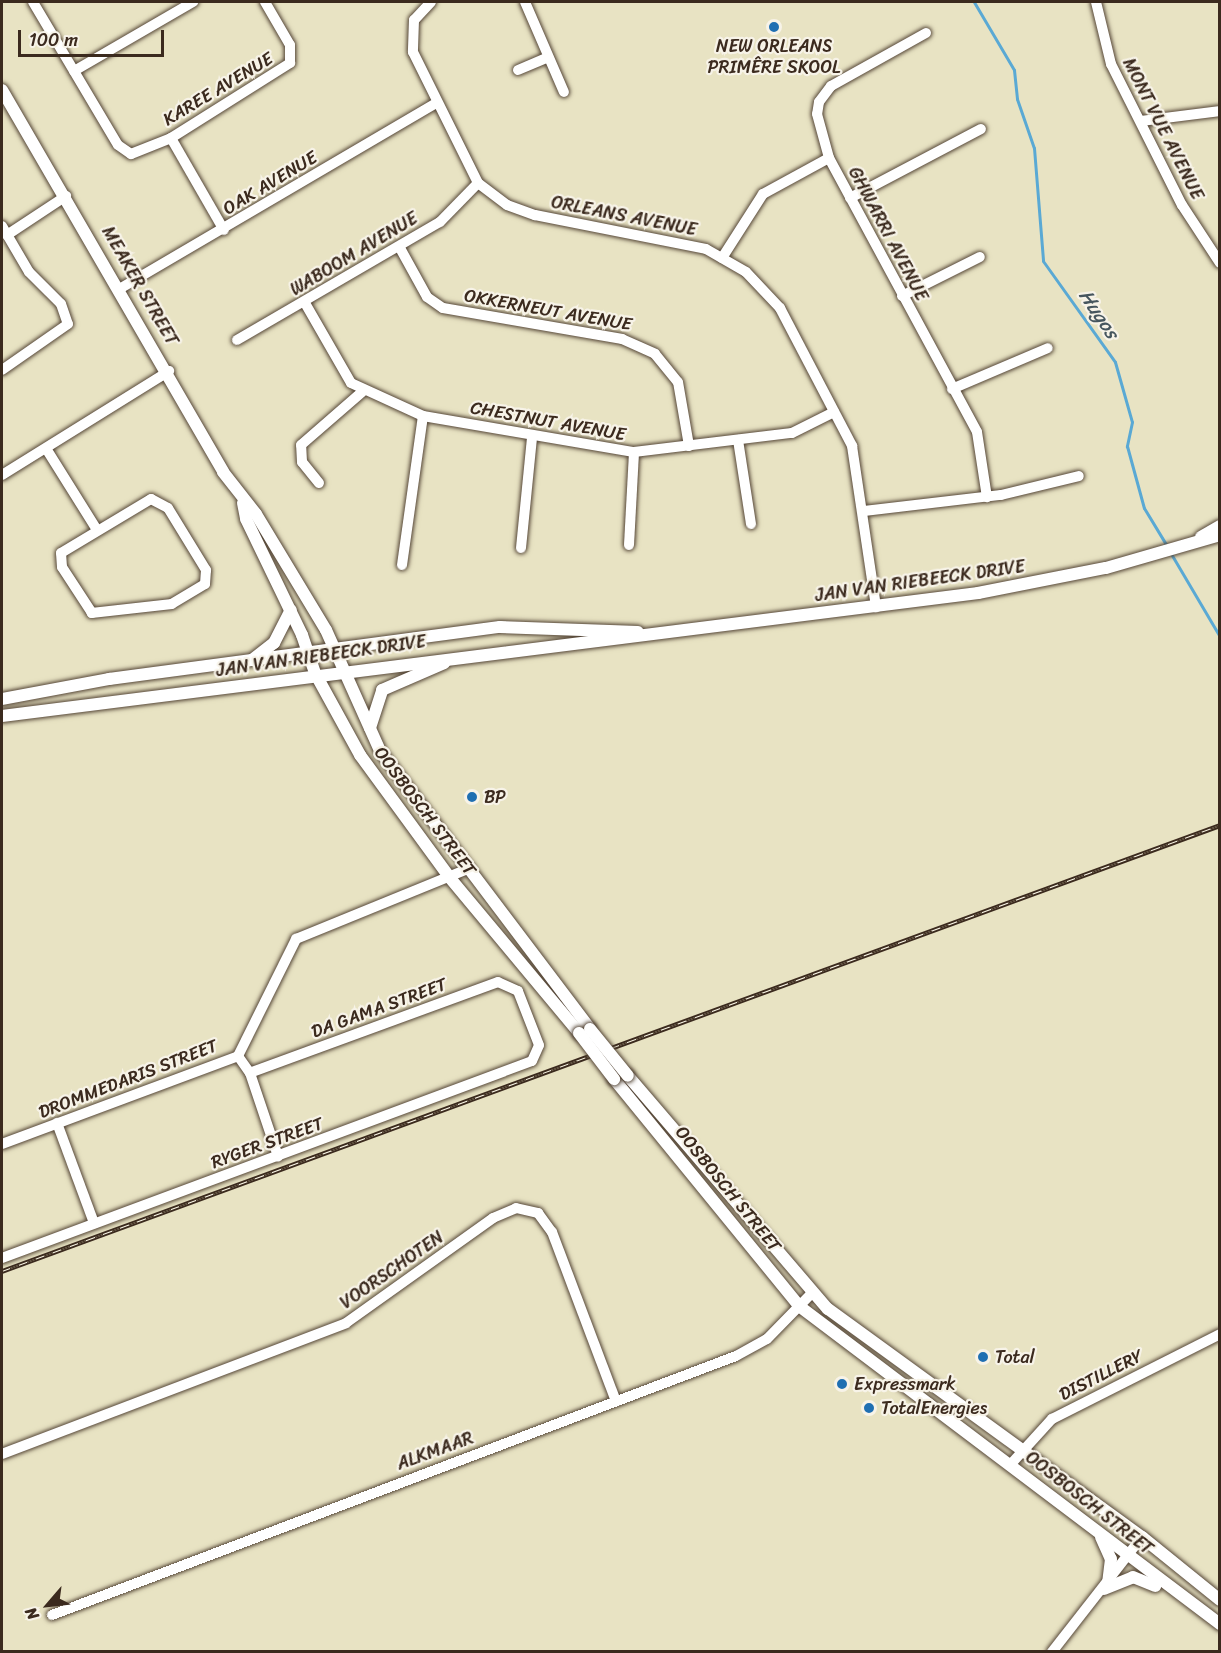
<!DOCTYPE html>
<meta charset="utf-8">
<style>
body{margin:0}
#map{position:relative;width:1221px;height:1653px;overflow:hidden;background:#e8e3c3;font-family:Sriracha,sans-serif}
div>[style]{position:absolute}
.stream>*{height:3px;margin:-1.5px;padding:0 1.5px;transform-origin:1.5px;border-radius:1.5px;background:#5aa9d4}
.roads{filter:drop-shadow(0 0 2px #554637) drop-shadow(0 0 2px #554637)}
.minor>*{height:10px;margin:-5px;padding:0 5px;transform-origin:5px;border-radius:5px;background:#fff}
.major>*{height:12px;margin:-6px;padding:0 6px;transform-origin:6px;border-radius:6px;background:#fff}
.rail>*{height:5px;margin-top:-2.5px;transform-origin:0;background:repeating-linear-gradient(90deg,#f7f3e8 0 9px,#3b2a1e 0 18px);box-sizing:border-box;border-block:2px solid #3b2a1e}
.bridges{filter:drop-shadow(0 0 2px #554637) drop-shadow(0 0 2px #554637)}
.major-bridge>*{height:12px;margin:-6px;padding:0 6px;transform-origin:6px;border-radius:6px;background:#fff}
.dots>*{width:16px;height:16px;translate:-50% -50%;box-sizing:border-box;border:3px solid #f7f3e8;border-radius:50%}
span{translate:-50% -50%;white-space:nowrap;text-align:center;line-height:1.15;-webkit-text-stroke:4.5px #f7f3e8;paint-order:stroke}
.poi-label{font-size:18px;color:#3b2a1e}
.left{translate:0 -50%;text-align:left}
.street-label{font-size:18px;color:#3b2a1e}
.water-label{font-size:20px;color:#46565e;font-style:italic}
.frame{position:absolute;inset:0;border:3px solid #3b2a1e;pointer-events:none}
.north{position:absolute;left:18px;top:1575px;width:60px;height:60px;-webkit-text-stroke:4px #f7f3e8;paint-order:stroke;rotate:242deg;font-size:16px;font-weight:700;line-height:24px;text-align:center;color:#3b2a1e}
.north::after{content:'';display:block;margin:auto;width:21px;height:27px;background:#3b2a1e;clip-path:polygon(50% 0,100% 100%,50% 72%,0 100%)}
.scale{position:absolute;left:18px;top:30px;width:146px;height:27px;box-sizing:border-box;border:3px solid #3b2a1e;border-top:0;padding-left:8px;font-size:18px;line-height:21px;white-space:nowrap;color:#3b2a1e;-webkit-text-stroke:4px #f7f3e8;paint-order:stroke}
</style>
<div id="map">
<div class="stream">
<div style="left:974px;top:2px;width:79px;rotate:59.5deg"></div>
<div style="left:1014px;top:70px;width:29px;rotate:84deg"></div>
<div style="left:1017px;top:99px;width:52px;rotate:70.9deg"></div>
<div style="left:1034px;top:148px;width:113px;rotate:85.4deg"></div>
<div style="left:1043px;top:261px;width:124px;rotate:54.5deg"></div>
<div style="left:1115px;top:362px;width:62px;rotate:74.2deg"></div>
<div style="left:1132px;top:422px;width:25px;rotate:102deg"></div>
<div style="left:1127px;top:446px;width:64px;rotate:74.7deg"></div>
<div style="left:1144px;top:508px;width:44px;rotate:58.8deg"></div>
<div style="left:1170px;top:552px;width:99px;rotate:59.5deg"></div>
</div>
<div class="roads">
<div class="minor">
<div style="left:33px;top:2px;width:166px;rotate:59.3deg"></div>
<div style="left:118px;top:145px;width:16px;rotate:35deg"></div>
<div style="left:131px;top:154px;width:43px;rotate:-21.8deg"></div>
<div style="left:171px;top:138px;width:141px;rotate:-32.2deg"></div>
<div style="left:290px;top:63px;width:18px;rotate:-90deg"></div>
<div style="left:290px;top:45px;width:50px;rotate:-120.2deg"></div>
<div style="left:431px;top:2px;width:25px;rotate:133deg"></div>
<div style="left:414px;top:20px;width:32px;rotate:92deg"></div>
<div style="left:413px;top:52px;width:146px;rotate:63.6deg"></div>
<div style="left:478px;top:183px;width:36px;rotate:37deg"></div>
<div style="left:507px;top:205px;width:30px;rotate:20deg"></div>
<div style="left:535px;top:215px;width:174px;rotate:11.2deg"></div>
<div style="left:706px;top:249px;width:46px;rotate:29.9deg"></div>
<div style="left:746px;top:272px;width:50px;rotate:46.6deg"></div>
<div style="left:780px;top:308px;width:156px;rotate:62.4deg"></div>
<div style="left:852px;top:446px;width:163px;rotate:81.5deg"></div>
<div style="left:525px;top:2px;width:98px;rotate:66.6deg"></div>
<div style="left:1096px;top:2px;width:64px;rotate:76.4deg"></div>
<div style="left:1111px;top:64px;width:158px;rotate:63.3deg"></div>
<div style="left:1182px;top:205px;width:69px;rotate:56.8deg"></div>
<div style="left:926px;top:33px;width:109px;rotate:150.8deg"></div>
<div style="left:831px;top:86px;width:20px;rotate:127deg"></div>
<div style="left:819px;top:102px;width:12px;rotate:99deg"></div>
<div style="left:817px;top:114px;width:46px;rotate:74.7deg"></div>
<div style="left:829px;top:158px;width:311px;rotate:61.6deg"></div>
<div style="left:977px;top:432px;width:66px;rotate:81.3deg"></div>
<div style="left:518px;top:70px;width:33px;rotate:-23deg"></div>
<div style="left:74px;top:71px;width:138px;rotate:-30.1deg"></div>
<div style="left:1141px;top:121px;width:80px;rotate:-7.2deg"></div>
<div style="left:171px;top:138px;width:106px;rotate:60.1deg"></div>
<div style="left:850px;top:198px;width:148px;rotate:-27.8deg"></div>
<div style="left:2px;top:226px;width:53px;rotate:59.6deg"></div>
<div style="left:29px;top:272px;width:45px;rotate:45deg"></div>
<div style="left:61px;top:304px;width:21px;rotate:71deg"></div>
<div style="left:68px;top:324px;width:80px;rotate:145.1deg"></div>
<div style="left:7px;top:235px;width:71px;rotate:-33.5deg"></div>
<div style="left:400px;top:248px;width:56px;rotate:61.1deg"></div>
<div style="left:427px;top:297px;width:19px;rotate:35deg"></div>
<div style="left:443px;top:308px;width:182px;rotate:9.8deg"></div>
<div style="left:622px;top:339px;width:36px;rotate:24deg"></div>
<div style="left:655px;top:354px;width:36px;rotate:51deg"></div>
<div style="left:678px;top:382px;width:65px;rotate:80.2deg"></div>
<div style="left:722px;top:258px;width:76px;rotate:-57.4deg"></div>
<div style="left:763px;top:194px;width:75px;rotate:-28.6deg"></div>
<div style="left:121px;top:288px;width:364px;rotate:-30.4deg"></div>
<div style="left:902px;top:296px;width:87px;rotate:-26.6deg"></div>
<div style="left:305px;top:303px;width:92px;rotate:60.1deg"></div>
<div style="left:351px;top:383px;width:79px;rotate:24.6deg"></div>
<div style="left:423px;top:416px;width:214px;rotate:9.7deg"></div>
<div style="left:634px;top:452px;width:159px;rotate:-6.9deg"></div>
<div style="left:792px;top:433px;width:47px;rotate:-26.6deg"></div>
<div style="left:237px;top:340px;width:235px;rotate:-30.2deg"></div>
<div style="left:440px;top:222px;width:54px;rotate:-45.7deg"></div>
<div style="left:952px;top:389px;width:104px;rotate:-23.1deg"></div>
<div style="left:738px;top:440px;width:85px;rotate:81.2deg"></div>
<div style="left:47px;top:450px;width:94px;rotate:58deg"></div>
<div style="left:2px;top:475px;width:197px;rotate:-31.9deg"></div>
<div style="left:319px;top:483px;width:27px;rotate:-129deg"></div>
<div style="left:302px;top:462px;width:17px;rotate:-93deg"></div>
<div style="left:301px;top:445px;width:81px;rotate:-41deg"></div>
<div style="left:151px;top:499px;width:19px;rotate:28deg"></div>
<div style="left:168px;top:508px;width:73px;rotate:58.5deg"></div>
<div style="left:206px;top:570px;width:14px;rotate:94deg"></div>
<div style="left:205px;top:584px;width:39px;rotate:149deg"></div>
<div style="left:172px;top:604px;width:81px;rotate:173.6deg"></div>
<div style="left:92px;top:613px;width:55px;rotate:-123.1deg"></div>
<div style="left:62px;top:567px;width:14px;rotate:-94deg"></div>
<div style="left:61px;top:553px;width:105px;rotate:-31deg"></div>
<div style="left:864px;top:511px;width:138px;rotate:-6.7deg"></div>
<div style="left:1001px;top:495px;width:80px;rotate:-13.7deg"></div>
<div style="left:629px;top:545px;width:93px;rotate:-86.9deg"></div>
<div style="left:521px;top:548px;width:112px;rotate:-84.3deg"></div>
<div style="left:402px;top:565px;width:150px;rotate:-82deg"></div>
<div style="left:238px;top:1056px;width:21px;rotate:55deg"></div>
<div style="left:250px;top:1073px;width:88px;rotate:71.4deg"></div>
<div style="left:57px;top:1123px;width:107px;rotate:69.7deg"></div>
<div style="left:2px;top:1144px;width:252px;rotate:-20.4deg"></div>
<div style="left:238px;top:1056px;width:131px;rotate:-63.6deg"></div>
<div style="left:296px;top:939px;width:188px;rotate:-22.2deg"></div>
<div style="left:2px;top:1258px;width:565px;rotate:-20.39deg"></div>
<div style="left:532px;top:1061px;width:17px;rotate:-66deg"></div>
<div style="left:539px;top:1045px;width:58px;rotate:-111.3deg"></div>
<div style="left:518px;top:991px;width:22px;rotate:-156deg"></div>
<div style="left:498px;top:982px;width:264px;rotate:159.9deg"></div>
<div style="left:2px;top:1454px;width:368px;rotate:-20.8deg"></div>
<div style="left:346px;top:1323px;width:181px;rotate:-35.5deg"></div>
<div style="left:493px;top:1218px;width:25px;rotate:-23deg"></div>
<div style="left:516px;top:1208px;width:23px;rotate:13deg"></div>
<div style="left:538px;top:1213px;width:24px;rotate:54deg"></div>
<div style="left:552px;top:1232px;width:181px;rotate:69.3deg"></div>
<div style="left:1011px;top:1464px;width:61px;rotate:-47.7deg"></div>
<div style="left:1052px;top:1419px;width:188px;rotate:-26.8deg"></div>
<div style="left:52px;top:1615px;width:731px;rotate:-20.74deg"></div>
<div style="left:736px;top:1356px;width:35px;rotate:-29deg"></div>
<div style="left:767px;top:1339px;width:66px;rotate:-45.6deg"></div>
<div style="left:1052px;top:1652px;width:146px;rotate:-52deg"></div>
</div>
<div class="major">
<div style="left:2px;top:90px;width:441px;rotate:59.9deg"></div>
<div style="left:223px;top:472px;width:53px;rotate:51.8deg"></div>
<div style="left:256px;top:514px;width:135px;rotate:58.9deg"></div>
<div style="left:326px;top:630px;width:133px;rotate:65.9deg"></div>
<div style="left:380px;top:751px;width:348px;rotate:52.9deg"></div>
<div style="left:243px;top:503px;width:16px;rotate:79deg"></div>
<div style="left:246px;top:519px;width:129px;rotate:64.2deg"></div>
<div style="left:302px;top:635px;width:40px;rotate:71.1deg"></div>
<div style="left:315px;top:673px;width:94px;rotate:61.2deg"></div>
<div style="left:360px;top:755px;width:152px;rotate:53.8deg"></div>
<div style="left:450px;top:878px;width:202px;rotate:50.2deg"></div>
<div style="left:1201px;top:537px;width:22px;rotate:-30deg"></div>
<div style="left:252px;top:660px;width:28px;rotate:-38deg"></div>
<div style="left:274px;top:643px;width:37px;rotate:-63deg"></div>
<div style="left:2px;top:699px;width:109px;rotate:-10.6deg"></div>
<div style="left:109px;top:679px;width:394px;rotate:-7.6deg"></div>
<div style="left:500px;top:627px;width:138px;rotate:2.1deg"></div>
<div style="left:2px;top:716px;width:984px;rotate:-7.18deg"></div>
<div style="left:978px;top:593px;width:130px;rotate:-11.1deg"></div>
<div style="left:1106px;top:568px;width:119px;rotate:-16.1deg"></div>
<div style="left:370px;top:728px;width:40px;rotate:-72deg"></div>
<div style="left:382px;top:690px;width:68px;rotate:-23.5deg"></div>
<div style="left:628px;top:1076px;width:307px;rotate:49.4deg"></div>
<div style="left:828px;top:1309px;width:388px;rotate:36deg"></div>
<div style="left:1142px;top:1537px;width:100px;rotate:38.9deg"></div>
<div style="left:614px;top:1079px;width:293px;rotate:50.8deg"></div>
<div style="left:799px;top:1306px;width:528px;rotate:37.07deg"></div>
<div style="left:1101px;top:1537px;width:24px;rotate:66deg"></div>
<div style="left:1111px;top:1559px;width:25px;rotate:97deg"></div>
<div style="left:1104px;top:1589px;width:31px;rotate:-22deg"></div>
<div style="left:1133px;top:1577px;width:24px;rotate:22deg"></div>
</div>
</div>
<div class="rail">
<div style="left:2px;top:1271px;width:1297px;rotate:-20.11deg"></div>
</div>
<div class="bridges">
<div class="major-bridge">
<div style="left:590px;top:1029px;width:60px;rotate:51deg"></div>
<div style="left:579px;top:1033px;width:58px;rotate:52.7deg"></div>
</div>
</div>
<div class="dots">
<div style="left:774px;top:27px;background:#1f6fb2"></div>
<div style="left:472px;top:797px;background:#1f6fb2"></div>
<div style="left:983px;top:1357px;background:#1f6fb2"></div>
<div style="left:842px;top:1384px;background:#1f6fb2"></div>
<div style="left:869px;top:1408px;background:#1f6fb2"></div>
</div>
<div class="poi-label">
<span style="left:774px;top:57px">NEW ORLEANS<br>PRIMÊRE SKOOL</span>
<span class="left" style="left:484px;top:797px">BP</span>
<span class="left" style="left:995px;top:1357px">Total</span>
<span class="left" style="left:854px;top:1384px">Expressmark</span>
<span class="left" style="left:881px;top:1408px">TotalEnergies</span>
</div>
<div class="street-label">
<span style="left:218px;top:89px;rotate:-31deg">KAREE AVENUE</span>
<span style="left:1163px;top:129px;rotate:63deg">MONT VUE AVENUE</span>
<span style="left:270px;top:183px;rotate:-31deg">OAK AVENUE</span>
<span style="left:624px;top:216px;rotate:11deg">ORLEANS AVENUE</span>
<span style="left:888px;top:234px;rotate:62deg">GHWARRI AVENUE</span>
<span style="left:354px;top:254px;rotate:-31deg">WABOOM AVENUE</span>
<span style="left:140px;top:286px;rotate:60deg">MEAKER STREET</span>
<span style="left:548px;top:310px;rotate:10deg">OKKERNEUT AVENUE</span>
<span style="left:548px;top:421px;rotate:10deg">CHESTNUT AVENUE</span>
<span style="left:920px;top:581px;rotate:-8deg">JAN VAN RIEBEECK DRIVE</span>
<span style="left:321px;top:656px;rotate:-8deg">JAN VAN RIEBEECK DRIVE</span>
<span style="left:425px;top:811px;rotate:53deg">OOSBOSCH STREET</span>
<span style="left:379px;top:1008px;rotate:-20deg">DA GAMA STREET</span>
<span style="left:128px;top:1079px;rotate:-21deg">DROMMEDARIS STREET</span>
<span style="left:267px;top:1143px;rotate:-20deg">RYGER STREET</span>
<span style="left:728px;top:1189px;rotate:51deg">OOSBOSCH STREET</span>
<span style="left:392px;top:1270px;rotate:-35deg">VOORSCHOTEN</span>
<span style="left:1101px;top:1375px;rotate:-27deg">DISTILLERY</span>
<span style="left:435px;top:1451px;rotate:-20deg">ALKMAAR</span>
<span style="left:1089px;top:1503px;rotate:38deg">OOSBOSCH STREET</span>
</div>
<div class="water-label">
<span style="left:1099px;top:314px;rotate:56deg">Hugos</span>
</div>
<div class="frame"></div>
<div class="north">N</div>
<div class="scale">100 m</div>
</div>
